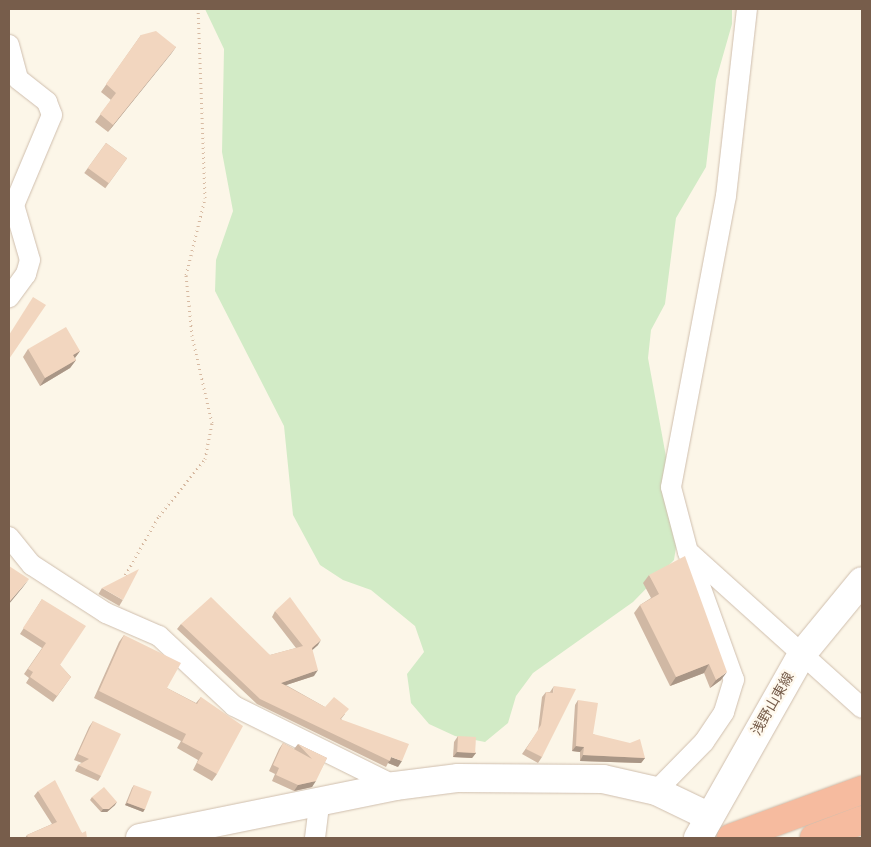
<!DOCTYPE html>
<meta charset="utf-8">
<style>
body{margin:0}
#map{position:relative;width:871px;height:847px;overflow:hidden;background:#fcf6e8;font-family:"Source Sans 3","Noto Sans JP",sans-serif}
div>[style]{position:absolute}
.green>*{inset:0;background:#d2ebc6}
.path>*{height:3px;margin-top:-1.5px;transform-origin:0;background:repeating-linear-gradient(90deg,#d7baa2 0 1px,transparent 0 5px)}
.roads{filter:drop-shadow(0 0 1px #cfbead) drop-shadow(0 0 1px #cfbead)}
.street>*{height:20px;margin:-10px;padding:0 10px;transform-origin:10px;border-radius:10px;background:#fff}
.secondary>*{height:28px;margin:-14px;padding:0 14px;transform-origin:14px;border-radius:14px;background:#fff}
.highway>*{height:28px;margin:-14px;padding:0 14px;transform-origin:14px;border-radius:14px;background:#f6bb9f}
.wall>*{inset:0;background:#d0b8a4;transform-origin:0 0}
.shaded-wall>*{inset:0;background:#a99686}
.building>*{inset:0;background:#f2d6bf;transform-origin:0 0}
span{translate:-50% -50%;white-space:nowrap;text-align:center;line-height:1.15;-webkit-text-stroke:4.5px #fff9ee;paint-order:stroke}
.street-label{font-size:14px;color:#775d4b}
.frame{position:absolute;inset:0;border:10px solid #775d4b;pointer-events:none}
</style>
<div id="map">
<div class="green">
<div style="clip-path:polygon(205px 9px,732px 9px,732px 24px,716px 80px,706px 167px,676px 218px,665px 304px,651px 330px,648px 358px,679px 528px,674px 560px,633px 602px,533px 673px,516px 696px,508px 723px,485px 742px,455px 736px,429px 724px,411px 703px,407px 674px,424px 652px,415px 626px,371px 590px,343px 580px,320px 565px,293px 515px,284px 426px,215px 291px,216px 260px,233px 211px,222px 152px,224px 49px)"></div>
</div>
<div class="path">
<div style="left:123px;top:579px;width:73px;rotate:-60.3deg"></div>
<div style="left:159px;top:516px;width:73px;rotate:-51.1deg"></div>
<div style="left:205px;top:459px;width:37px;rotate:-79deg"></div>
<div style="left:212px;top:423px;width:89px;rotate:-102.9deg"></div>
<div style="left:192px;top:336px;width:61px;rotate:-95.6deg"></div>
<div style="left:186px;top:275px;width:79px;rotate:-76.1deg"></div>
<div style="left:205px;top:198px;width:189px;rotate:-92.1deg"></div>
</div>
<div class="roads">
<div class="street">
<div style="left:9px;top:45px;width:35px;rotate:75deg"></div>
<div style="left:18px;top:79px;width:37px;rotate:38deg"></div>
<div style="left:47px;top:102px;width:14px;rotate:69deg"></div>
<div style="left:52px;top:115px;width:98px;rotate:112.9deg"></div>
<div style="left:14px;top:205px;width:57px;rotate:73.8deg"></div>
<div style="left:30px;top:260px;width:15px;rotate:106deg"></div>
<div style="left:26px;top:274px;width:29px;rotate:126deg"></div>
<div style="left:9px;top:537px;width:36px;rotate:51deg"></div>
<div style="left:32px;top:565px;width:88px;rotate:33deg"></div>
<div style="left:106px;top:613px;width:58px;rotate:23.5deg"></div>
<div style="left:159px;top:636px;width:103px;rotate:43deg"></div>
<div style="left:234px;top:706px;width:180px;rotate:26.4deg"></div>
<div style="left:691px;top:554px;width:230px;rotate:42deg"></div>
<div style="left:656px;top:791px;width:69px;rotate:-45.6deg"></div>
<div style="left:704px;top:742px;width:36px;rotate:-56deg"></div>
<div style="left:724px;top:712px;width:34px;rotate:-73deg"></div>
<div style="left:734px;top:680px;width:136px;rotate:-109.8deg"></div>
<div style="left:688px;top:552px;width:67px;rotate:-104.7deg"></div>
<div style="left:671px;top:487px;width:296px;rotate:-79.3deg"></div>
<div style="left:726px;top:196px;width:188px;rotate:-83.6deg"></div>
<div style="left:315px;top:838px;width:33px;rotate:-83deg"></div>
</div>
<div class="secondary">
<div style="left:140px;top:838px;width:260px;rotate:-11.5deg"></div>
<div style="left:395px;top:786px;width:64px;rotate:-7.2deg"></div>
<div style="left:458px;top:778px;width:145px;rotate:0.4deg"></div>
<div style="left:603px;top:779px;width:54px;rotate:12.8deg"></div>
<div style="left:656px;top:791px;width:58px;rotate:25.7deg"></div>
<div style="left:698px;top:838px;width:211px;rotate:-60.5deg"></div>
<div style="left:802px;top:654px;width:94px;rotate:-50.6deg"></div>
</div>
<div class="highway">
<div style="left:731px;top:838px;width:140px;rotate:-20.1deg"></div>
<div style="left:814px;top:838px;width:51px;rotate:-20.6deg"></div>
</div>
</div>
<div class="wall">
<div style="clip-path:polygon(141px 35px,176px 47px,108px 132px,95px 122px,111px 100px,101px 92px)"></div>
<div style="left:106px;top:143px;width:26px;height:37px;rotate:36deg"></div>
<div style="clip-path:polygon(28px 349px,80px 351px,75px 358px,76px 360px,70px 368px,40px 386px,23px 357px)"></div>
<div style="clip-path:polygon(649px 575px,721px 680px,710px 688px,704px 673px,670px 686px,634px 613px,640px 605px,651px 598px,643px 583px)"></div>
<div style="left:102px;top:588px;width:24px;height:7px;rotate:30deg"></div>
<div style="clip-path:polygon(42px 599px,60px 665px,71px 677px,53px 702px,26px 683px,29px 678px,24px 674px,42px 648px,20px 634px)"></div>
<div style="clip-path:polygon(275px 611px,318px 645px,312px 650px,314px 676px,286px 685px,325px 707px,345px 714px,341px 719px,398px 767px,388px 763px,386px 767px,257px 704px,177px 629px,181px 624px,270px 655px,296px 648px,272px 617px)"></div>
<div style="clip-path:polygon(124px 635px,167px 688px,196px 703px,201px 697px,217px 774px,212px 781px,193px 770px,198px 760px,177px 748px,181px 741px,94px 698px,119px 642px)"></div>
<div style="clip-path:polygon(554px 686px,542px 757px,538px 763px,522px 754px,538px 731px,542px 697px,546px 692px,550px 692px)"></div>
<div style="clip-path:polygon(578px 700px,593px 734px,645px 758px,641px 763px,580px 761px,580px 752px,572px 751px,575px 705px)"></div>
<div style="clip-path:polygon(93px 721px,101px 776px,98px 781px,75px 771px,78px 765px,82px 763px,74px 760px,89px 727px)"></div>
<div style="clip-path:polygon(458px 736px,476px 753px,472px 758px,453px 757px,454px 742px)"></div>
<div style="clip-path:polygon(283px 743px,294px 749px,298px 744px,327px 758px,312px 787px,294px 791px,272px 781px,275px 774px,269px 771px,279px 749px)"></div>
<div style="clip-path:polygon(134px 785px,145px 809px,143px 812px,125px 805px,132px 788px)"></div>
<div style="clip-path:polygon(38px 791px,82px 833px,87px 838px,25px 838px,27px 835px,52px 824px,34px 796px)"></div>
<div style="clip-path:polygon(92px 797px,115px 805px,107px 812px,101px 812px,90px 800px)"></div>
</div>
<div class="shaded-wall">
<div style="clip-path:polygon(176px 47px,171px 54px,108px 132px,113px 125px)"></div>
<div style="clip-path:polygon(80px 351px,74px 359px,73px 355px)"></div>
<div style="clip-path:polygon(76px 360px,70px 368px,40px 386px,45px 378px)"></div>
<div style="clip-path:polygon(29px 579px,23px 587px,9px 604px,9px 602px)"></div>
<div style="clip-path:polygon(321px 640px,318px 645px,308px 654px,312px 648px)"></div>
<div style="clip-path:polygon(709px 664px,704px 673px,670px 686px,676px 677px)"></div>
<div style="clip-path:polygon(318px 670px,314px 676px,277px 688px,281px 683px)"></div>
<div style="clip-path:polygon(727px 672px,721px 680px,710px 688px,716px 680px)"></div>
<div style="clip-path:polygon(576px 746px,584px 747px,580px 752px,572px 751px)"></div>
<div style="clip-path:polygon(457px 752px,476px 753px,472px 758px,453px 757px)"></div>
<div style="clip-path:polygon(583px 755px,645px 758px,641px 763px,580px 761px)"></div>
<div style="clip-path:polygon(391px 757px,402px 761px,398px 767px,388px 763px)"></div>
<div style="clip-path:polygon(316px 781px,312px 787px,294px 791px,298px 785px)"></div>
<div style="clip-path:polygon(117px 802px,115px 805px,107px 812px,101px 812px,103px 809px)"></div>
<div style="clip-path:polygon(127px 803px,145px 809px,143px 812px,125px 805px)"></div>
</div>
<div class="building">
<div style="clip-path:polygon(156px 31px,176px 47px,113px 125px,100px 114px,116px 93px,106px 84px,141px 35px)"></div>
<div style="left:106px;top:143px;width:26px;height:31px;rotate:36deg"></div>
<div style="clip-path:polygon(33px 297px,46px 305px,9px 359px,9px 335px)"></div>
<div style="clip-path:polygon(66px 327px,80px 351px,73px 355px,76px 360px,45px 378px,28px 349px)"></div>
<div style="clip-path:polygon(685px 556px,727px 672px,716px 680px,709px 664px,676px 677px,640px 605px,659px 594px,649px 575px)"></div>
<div style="clip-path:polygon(9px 566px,29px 579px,9px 602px)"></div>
<div style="clip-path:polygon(139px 569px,123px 600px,102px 588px)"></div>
<div style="clip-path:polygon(211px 597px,270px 655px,303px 646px,275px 611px,290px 597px,321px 640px,312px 648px,318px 670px,281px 683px,325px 707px,334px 697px,349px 709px,340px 719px,409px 744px,402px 761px,391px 757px,390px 761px,260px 699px,181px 624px)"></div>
<div style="clip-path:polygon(42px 599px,86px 626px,60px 665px,71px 677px,57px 696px,30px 677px,33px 672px,28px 669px,46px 643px,23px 628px)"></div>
<div style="clip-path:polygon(124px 635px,181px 663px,167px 688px,197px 704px,201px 697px,243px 726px,217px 774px,197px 763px,203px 753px,182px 742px,186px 734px,99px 691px)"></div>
<div style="clip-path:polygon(554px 686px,576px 689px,542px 757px,526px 749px,541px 725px,546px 692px,553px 693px)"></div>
<div style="clip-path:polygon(578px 700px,598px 703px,593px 734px,630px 743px,640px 739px,645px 758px,583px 755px,584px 747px,576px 746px)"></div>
<div style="clip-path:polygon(93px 721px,121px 734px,101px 776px,78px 765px,89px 759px,78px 754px)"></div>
<div style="left:458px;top:736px;width:18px;height:16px;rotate:3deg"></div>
<div style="clip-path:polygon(283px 743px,312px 759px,298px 744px,327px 758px,316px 781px,298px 785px,276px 775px,279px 768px,273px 765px)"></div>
<div style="clip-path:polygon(55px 780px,82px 833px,86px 831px,87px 838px,28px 838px,27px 835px,57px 822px,38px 791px)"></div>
<div style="left:134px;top:785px;width:19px;height:19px;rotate:21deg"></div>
<div style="clip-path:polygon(104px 787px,117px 802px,109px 809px,103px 809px,92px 797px)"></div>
</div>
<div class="street-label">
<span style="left:773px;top:704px;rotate:-60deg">浅野山東線</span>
</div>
<div class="frame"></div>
</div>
